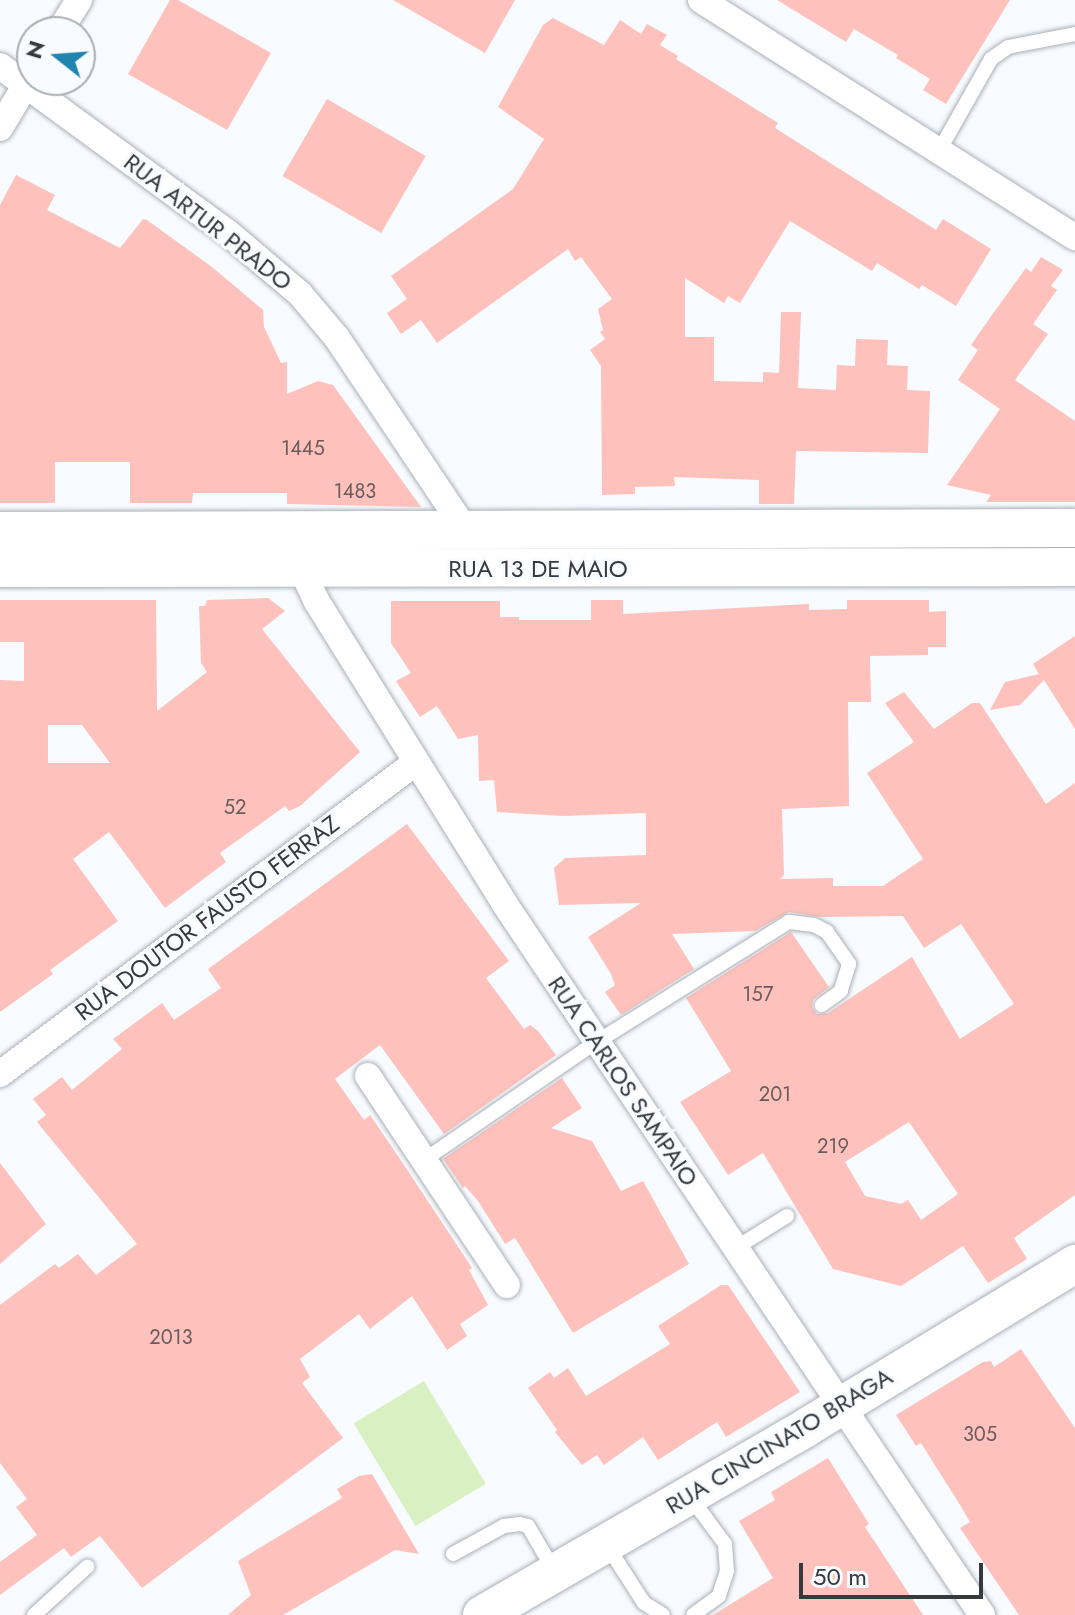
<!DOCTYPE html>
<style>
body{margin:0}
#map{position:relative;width:1075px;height:1615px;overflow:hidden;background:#f8fbff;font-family:Jost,sans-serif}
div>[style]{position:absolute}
.green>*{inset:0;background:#d9f1c2;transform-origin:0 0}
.building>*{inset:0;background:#ffc1bb;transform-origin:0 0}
.roads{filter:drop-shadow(0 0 2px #aab0b8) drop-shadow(0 0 2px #aab0b8)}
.lane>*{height:14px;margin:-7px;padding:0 7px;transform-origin:7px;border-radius:7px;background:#fff}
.street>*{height:26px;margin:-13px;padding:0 13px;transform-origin:13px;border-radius:13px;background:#fff}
.secondary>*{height:38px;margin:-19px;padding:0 19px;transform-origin:19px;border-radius:19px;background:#fff}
span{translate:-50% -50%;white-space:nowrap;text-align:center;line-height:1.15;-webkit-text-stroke:6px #f8fbff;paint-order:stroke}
.number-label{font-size:20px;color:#695c5c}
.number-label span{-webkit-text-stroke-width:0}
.street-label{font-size:24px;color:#373a3d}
.north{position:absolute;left:16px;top:16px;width:80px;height:80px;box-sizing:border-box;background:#f8fbff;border:2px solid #abaeb1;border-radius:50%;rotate:287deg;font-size:22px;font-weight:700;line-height:32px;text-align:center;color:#373a3d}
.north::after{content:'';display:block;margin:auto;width:28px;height:36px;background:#1f84ae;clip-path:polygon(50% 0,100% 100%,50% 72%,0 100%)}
.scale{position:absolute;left:799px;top:1563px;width:184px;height:36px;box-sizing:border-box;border:4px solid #373a3d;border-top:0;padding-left:10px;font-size:24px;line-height:28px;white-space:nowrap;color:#373a3d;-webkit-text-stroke:6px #f8fbff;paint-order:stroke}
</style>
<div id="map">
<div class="green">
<div style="left:424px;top:1381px;width:120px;height:82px;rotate:59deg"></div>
</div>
<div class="building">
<div style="clip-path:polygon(170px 0,178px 0,271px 53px,227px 130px,128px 74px)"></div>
<div style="clip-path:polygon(393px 0,515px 0,485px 53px)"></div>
<div style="clip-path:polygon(777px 0,1010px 0,946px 104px,923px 90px,930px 79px,896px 58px,898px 55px,854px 29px,846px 42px)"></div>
<div style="clip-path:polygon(553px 18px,604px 45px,620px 20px,641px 34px,647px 24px,667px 35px,660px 45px,678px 56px,676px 59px,778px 123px,775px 128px,936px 230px,943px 219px,991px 249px,956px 306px,922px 285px,919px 289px,877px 263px,872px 271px,790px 221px,740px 303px,728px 296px,724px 303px,685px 278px,685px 337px,714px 337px,714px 381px,763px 382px,763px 372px,779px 373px,781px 312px,801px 312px,798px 388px,836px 390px,837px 365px,855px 366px,856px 339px,888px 340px,887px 365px,908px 366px,907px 390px,930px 391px,928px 453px,796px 451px,794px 504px,759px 504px,759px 480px,674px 477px,675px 486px,635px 487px,635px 494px,602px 495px,601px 366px,590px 350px,605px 339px,600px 332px,603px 330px,598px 309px,612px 299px,581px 257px,575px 261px,568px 249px,437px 343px,421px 320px,401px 334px,387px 313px,407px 299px,391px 276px,513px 189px,544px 139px,498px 107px,543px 25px)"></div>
<div style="left:327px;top:99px;width:114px;height:89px;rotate:30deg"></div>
<div style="clip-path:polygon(16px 175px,55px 195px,47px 210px,120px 248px,143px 219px,147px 220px,212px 267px,263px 310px,264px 327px,281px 363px,287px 362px,287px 394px,318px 381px,333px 385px,421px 507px,287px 504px,287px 493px,193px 493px,192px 503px,130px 503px,130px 462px,55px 462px,55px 503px,0 503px,0 205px)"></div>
<div style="clip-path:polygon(1041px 257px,1063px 270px,1051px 286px,1057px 290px,1033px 324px,1048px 334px,1015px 380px,1075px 421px,1075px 502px,986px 502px,991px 495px,947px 485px,1000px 409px,958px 380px,978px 350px,971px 345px,992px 315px,1026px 268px,1031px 272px)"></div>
<div style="clip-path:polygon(evenodd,268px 598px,285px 611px,262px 629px,360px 752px,300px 806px,289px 811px,285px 806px,220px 853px,226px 862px,165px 908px,109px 832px,73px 859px,118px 921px,50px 970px,53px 974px,0 1012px,0 680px,24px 681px,24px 642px,0 642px,0 600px,156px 600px,157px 711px,207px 672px,201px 663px,199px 606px,205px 606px,207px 600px,268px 598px,48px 725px,82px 725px,110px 763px,48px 763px,48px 725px)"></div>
<div style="clip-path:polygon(evenodd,591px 600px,623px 600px,623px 614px,809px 604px,809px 610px,847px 609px,847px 600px,929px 600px,929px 612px,946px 611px,946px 647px,928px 647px,928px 655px,870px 656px,871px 702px,848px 702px,849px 806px,782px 809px,784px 875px,780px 879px,833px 878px,833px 886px,883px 886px,923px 859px,867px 773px,914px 742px,885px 703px,904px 692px,934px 729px,972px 703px,980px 703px,1046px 804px,1075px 783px,1075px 1195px,1014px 1238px,1027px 1259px,988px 1283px,963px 1246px,901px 1286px,833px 1269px,763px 1153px,728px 1175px,680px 1102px,731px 1071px,686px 998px,791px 932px,829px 987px,813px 1000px,812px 1007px,817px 1014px,828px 1013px,912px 957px,960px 1039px,1014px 1004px,961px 924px,924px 948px,903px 916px,820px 917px,789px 912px,755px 931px,672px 934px,694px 969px,621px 1015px,605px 992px,615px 985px,611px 974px,588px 937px,641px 903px,559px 905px,554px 868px,565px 858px,646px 855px,646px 813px,563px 816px,497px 812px,494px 780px,479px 781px,478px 735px,458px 739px,437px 706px,420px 717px,396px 681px,411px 673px,391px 643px,391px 601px,500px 601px,500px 617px,519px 617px,519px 620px,591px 620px,591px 600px,909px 1122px,958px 1194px,921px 1220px,908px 1200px,901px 1204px,865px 1196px,845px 1162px,909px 1122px)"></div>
<div style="clip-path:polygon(1075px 636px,1075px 729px,1044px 680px,1020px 705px,990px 710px,1005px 682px,1039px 674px,1033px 664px)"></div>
<div style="clip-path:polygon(407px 824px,509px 961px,486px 978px,524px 1029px,530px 1025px,538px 1031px,556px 1055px,444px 1134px,380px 1045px,335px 1079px,364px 1120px,370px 1115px,402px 1162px,472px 1268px,469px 1270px,488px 1305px,460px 1324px,467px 1336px,447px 1350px,412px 1296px,370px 1329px,359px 1314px,300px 1359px,310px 1377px,302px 1383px,343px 1438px,142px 1588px,100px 1536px,71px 1557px,64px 1548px,0 1595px,0 1562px,37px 1535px,16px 1507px,27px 1499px,0 1463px,0 1305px,55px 1264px,59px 1268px,78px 1254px,96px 1275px,137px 1244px,37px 1122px,46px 1115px,33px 1099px,62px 1077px,72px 1090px,122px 1049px,113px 1039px,162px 1003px,174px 1020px,221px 988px,208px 969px)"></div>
<div style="clip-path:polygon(562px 1078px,582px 1108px,551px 1128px,592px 1141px,621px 1191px,643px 1181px,689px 1264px,573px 1333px,515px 1238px,505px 1244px,478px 1201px,465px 1186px,463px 1188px,443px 1159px)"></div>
<div style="clip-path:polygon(0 1163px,46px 1224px,0 1264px)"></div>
<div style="clip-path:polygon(721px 1285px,728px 1285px,800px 1392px,726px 1437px,717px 1422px,658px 1460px,643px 1437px,604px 1465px,597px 1455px,582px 1465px,555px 1432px,557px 1430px,528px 1388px,550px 1372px,554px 1378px,568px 1368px,586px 1396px,670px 1344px,658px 1326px)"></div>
<div style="clip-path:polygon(1021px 1349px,1075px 1428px,1075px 1615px,1019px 1615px,960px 1528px,970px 1522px,960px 1505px,921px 1443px,916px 1446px,896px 1415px,983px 1362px,991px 1361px,994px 1367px)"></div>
<div style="clip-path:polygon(828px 1458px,869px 1524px,865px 1527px,923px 1615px,713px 1615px,773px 1578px,739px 1521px,775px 1500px,771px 1492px)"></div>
<div style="clip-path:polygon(372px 1474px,419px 1554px,395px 1550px,283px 1615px,228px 1615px,251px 1595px,238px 1561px,342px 1498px,337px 1489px,359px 1476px)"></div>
</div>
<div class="roads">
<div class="lane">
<div style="left:939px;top:151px;width:106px;rotate:-60.5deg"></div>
<div style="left:991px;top:59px;width:21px;rotate:-35deg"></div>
<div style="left:1008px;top:47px;width:68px;rotate:-11deg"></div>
<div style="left:424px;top:1160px;width:207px;rotate:-34.4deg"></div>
<div style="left:595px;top:1043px;width:229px;rotate:-32deg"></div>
<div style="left:789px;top:922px;width:25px;rotate:7deg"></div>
<div style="left:814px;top:925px;width:15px;rotate:28deg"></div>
<div style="left:827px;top:932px;width:39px;rotate:55deg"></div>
<div style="left:849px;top:964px;width:28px;rotate:107deg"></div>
<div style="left:841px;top:991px;width:24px;rotate:144deg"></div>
<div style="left:737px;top:1247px;width:59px;rotate:-31.8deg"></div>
<div style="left:691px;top:1498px;width:57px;rotate:53.5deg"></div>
<div style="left:725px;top:1544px;width:27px;rotate:86deg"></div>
<div style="left:727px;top:1571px;width:26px;rotate:108deg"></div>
<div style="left:719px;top:1596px;width:32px;rotate:144deg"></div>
<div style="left:606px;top:1544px;width:70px;rotate:57.2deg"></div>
<div style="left:644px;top:1603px;width:22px;rotate:32deg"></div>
<div style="left:453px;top:1554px;width:58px;rotate:-28.8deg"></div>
<div style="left:504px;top:1526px;width:16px;rotate:-7deg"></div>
<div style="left:520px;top:1524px;width:8px;rotate:14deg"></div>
<div style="left:528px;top:1526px;width:53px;rotate:59.6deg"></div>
<div style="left:34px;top:1615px;width:72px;rotate:-42.2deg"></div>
</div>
<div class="street">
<div style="left:701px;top:0;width:443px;rotate:32.4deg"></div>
<div style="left:59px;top:32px;width:38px;rotate:-58deg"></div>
<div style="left:0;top:66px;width:281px;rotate:36.2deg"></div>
<div style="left:227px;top:232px;width:96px;rotate:40.3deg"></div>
<div style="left:300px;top:294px;width:57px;rotate:49.9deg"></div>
<div style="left:337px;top:338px;width:230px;rotate:56.2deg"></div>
<div style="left:0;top:128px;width:63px;rotate:-59.3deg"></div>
<div style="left:301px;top:553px;width:17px;rotate:87deg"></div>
<div style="left:302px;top:570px;width:35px;rotate:65deg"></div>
<div style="left:317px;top:602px;width:354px;rotate:58.1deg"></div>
<div style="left:504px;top:903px;width:858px;rotate:56.12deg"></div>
<div style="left:0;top:1074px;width:519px;rotate:-36.85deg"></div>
<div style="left:368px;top:1076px;width:251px;rotate:56.4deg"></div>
</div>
<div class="secondary">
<div style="left:0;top:531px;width:1075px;rotate:-0.16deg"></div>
<div style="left:0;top:568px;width:1075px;rotate:-0.05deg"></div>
<div style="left:482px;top:1615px;width:375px;rotate:-30deg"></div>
<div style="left:807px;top:1427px;width:314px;rotate:-31.3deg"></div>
</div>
</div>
<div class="number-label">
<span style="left:303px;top:448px">1445</span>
<span style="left:355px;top:491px">1483</span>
<span style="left:235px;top:807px">52</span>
<span style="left:758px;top:994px">157</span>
<span style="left:775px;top:1094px">201</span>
<span style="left:833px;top:1146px">219</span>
<span style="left:171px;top:1337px">2013</span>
<span style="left:980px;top:1434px">305</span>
</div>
<div class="street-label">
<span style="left:208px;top:222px;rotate:38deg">RUA ARTUR PRADO</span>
<span style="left:538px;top:569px">RUA 13 DE MAIO</span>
<span style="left:207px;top:918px;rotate:-37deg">RUA DOUTOR FAUSTO FERRAZ</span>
<span style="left:623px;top:1081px;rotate:56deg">RUA CARLOS SAMPAIO</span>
<span style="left:779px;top:1441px;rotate:-31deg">RUA CINCINATO BRAGA</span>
</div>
<div class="north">N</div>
<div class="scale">50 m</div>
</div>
